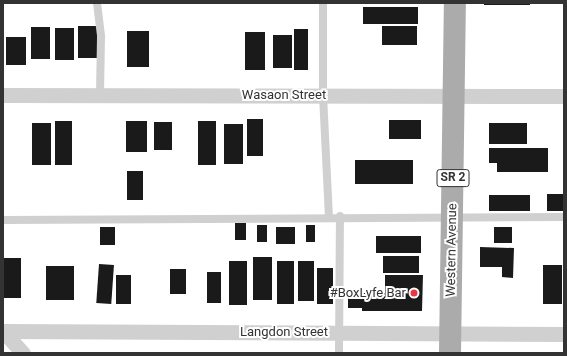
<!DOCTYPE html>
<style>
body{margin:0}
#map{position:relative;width:567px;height:356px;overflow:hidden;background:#fff;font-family:Roboto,sans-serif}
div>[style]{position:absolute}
.building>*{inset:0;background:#1a1a1a;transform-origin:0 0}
.service>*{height:8px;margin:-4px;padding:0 4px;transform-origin:4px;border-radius:4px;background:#d0d0d0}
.minor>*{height:15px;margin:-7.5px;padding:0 7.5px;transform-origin:7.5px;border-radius:7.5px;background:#d0d0d0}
.primary>*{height:22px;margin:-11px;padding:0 11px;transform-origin:11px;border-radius:11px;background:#ababab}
.dots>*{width:11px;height:11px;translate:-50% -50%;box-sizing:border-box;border:2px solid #fff;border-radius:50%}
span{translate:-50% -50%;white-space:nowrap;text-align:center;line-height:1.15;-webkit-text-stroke:4px #fff;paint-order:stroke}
.shield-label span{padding:1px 3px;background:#fff;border:1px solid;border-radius:3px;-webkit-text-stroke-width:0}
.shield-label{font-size:12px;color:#333;font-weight:700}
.street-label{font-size:13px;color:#333}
.poi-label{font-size:13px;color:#333}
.right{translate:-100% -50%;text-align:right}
.frame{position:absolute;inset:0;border:4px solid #333;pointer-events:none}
</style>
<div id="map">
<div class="building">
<div style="left:484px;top:3px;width:46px;height:2px"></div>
<div style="left:363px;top:7px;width:55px;height:17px"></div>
<div style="left:78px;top:26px;width:19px;height:32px"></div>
<div style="left:382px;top:26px;width:35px;height:19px"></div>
<div style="left:31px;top:27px;width:19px;height:32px"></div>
<div style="left:55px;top:28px;width:19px;height:32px"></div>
<div style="left:294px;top:29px;width:14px;height:41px"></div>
<div style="left:127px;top:31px;width:22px;height:36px"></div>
<div style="left:245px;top:32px;width:20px;height:38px"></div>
<div style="left:273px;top:35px;width:19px;height:33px"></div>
<div style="left:6px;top:37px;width:20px;height:28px"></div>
<div style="left:247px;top:119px;width:16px;height:37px"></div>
<div style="left:389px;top:120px;width:32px;height:19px"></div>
<div style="left:55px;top:121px;width:17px;height:44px"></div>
<div style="left:126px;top:121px;width:21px;height:31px"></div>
<div style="left:198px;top:121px;width:18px;height:44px"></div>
<div style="left:154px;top:122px;width:18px;height:28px"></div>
<div style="left:32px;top:123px;width:19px;height:42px"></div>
<div style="left:489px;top:123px;width:38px;height:21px"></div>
<div style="left:224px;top:124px;width:19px;height:40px"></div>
<div style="clip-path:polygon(489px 148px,548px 148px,548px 172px,497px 172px,497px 163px,489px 163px)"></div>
<div style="left:355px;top:160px;width:58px;height:24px"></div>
<div style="left:127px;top:171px;width:16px;height:29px"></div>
<div style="left:547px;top:194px;width:17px;height:17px"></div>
<div style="left:489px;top:195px;width:41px;height:16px"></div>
<div style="left:235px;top:223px;width:11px;height:17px"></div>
<div style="left:257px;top:225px;width:10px;height:17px"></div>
<div style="left:306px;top:225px;width:9px;height:17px"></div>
<div style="left:100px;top:227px;width:15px;height:18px"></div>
<div style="left:276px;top:227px;width:19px;height:17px"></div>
<div style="left:494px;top:227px;width:18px;height:16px"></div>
<div style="left:376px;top:236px;width:45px;height:17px"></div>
<div style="clip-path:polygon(480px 247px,514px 248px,513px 278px,502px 277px,502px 267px,480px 267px)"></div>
<div style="left:383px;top:256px;width:36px;height:17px"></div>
<div style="left:253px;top:257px;width:19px;height:43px"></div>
<div style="left:3px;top:258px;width:18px;height:40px"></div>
<div style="left:229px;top:261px;width:18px;height:44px"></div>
<div style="left:277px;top:261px;width:17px;height:43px"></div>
<div style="left:298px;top:261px;width:16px;height:40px"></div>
<div style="left:99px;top:264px;width:15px;height:39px;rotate:4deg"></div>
<div style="left:543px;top:265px;width:19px;height:39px"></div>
<div style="left:46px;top:266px;width:28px;height:34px"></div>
<div style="left:317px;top:268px;width:16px;height:36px"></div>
<div style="left:170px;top:269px;width:16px;height:25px"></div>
<div style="left:207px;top:272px;width:14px;height:31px"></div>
<div style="left:116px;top:275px;width:15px;height:29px"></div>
<div style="clip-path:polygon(385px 275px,423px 275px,422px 311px,362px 311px,362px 308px,348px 308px,348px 293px,385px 293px)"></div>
</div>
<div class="service">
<div style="left:97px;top:3px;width:34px;rotate:83deg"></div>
<div style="left:101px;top:37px;width:58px;rotate:91deg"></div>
<div style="left:323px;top:3px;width:92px;rotate:90deg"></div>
<div style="left:323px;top:95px;width:121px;rotate:87.2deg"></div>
<div style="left:3px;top:220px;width:561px;rotate:-0.31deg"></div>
<div style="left:339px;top:353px;width:137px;rotate:-89.6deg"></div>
</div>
<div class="minor">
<div style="left:3px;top:95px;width:561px;rotate:0.1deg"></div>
<div style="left:3px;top:331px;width:561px;rotate:0.31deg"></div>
<div style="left:3px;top:331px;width:30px;rotate:48deg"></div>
</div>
<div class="primary">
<div style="left:450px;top:353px;width:350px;rotate:-89.2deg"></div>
</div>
<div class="dots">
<div style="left:414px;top:293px;background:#e63946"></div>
</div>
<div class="shield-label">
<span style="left:453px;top:178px">SR 2</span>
</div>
<div class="street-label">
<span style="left:284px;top:95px">Wasaon Street</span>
<span style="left:452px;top:250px;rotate:-89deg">Western Avenue</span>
<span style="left:284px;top:332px">Langdon Street</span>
</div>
<div class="poi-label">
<span class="right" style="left:406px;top:293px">#BoxLyfe Bar</span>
</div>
<div class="frame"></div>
</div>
